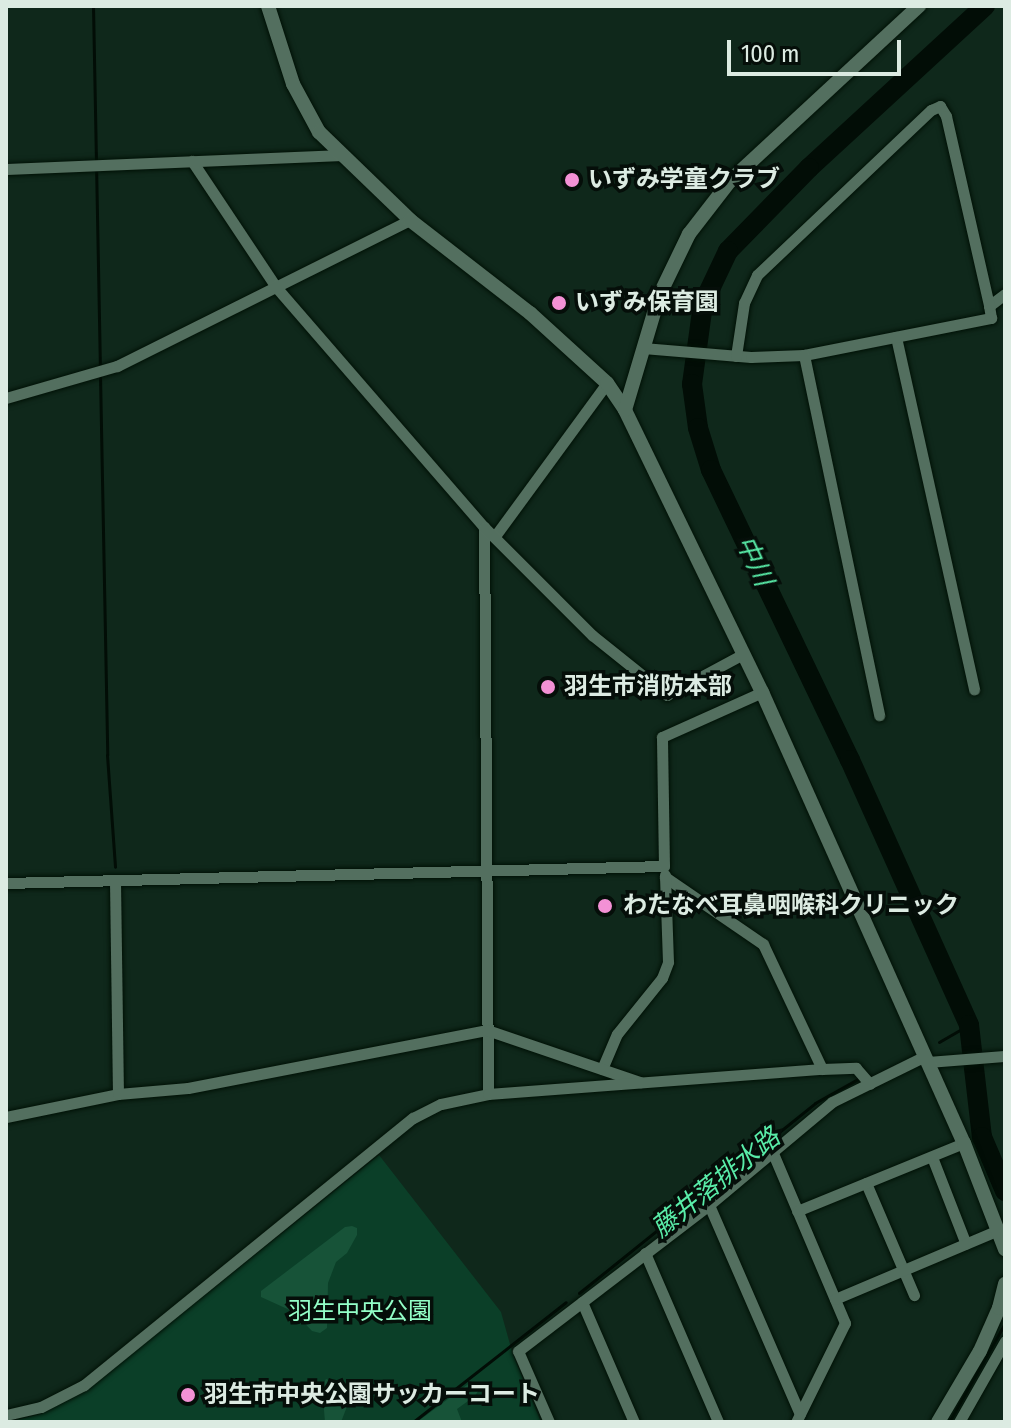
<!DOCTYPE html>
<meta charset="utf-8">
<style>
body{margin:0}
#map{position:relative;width:1011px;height:1428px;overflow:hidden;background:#0f281b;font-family:"Fira Sans Condensed","Noto Sans JP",sans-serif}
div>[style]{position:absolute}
.green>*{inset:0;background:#0b3f28}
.forest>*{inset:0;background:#175338}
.stream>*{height:3px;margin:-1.5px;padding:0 1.5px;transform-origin:1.5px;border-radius:1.5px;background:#020d06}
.river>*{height:20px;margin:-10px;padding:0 10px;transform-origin:10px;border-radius:10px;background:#020d06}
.roads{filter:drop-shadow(0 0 2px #001106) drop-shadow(0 0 2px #001106)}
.minor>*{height:11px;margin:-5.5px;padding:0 5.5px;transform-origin:5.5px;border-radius:5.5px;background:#536f5f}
.tertiary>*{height:14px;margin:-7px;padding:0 7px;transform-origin:7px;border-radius:7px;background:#536f5f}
.dots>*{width:22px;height:22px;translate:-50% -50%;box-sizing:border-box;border:4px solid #050e09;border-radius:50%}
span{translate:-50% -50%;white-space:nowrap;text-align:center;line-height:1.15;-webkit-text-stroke:7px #050e09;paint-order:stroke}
.poi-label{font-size:24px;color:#dcebe2;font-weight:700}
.left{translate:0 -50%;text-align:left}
.park-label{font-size:24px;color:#93fec7}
.water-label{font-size:26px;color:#59eca8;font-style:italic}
.frame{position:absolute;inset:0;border:8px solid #dcebe2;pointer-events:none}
.scale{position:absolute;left:727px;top:40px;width:174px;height:36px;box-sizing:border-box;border:4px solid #dcebe2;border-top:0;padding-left:10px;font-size:24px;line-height:28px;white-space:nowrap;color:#dcebe2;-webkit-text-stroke:6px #050e09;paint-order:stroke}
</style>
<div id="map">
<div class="green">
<div style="clip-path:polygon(379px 1155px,501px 1312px,513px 1355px,541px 1422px,8px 1422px,41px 1414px,88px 1389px)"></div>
</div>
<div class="forest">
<div style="clip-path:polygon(352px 1226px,357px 1228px,357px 1235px,347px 1253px,336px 1262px,328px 1283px,327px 1328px,320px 1333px,312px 1331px,294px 1312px,261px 1297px,261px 1291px,345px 1227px)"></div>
<div style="clip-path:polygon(326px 1379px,339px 1384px,345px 1393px,348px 1404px,341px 1422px,325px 1422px,322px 1387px)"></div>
<div style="clip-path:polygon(471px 1382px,480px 1388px,475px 1396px,457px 1409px,462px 1422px,417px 1422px)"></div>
</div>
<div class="stream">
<div style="left:93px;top:6px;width:361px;rotate:88.9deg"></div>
<div style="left:100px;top:375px;width:380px;rotate:88.9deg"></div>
<div style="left:107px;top:755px;width:112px;rotate:85.9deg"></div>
<div style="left:939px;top:1042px;width:34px;rotate:-30deg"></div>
<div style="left:579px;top:1293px;width:303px;rotate:-38.8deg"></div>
<div style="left:815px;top:1103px;width:49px;rotate:-29.2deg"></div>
<div style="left:413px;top:1422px;width:194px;rotate:-38.1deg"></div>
<div style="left:949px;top:1422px;width:114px;rotate:-60.5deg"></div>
</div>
<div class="river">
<div style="left:985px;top:6px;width:239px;rotate:137.4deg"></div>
<div style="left:809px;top:168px;width:116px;rotate:134.3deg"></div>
<div style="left:728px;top:251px;width:59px;rotate:115.3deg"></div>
<div style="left:703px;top:304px;width:81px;rotate:97.8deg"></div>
<div style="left:692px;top:384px;width:44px;rotate:82.2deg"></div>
<div style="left:698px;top:428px;width:44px;rotate:72.8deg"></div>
<div style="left:711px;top:470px;width:322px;rotate:64.4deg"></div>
<div style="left:850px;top:760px;width:290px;rotate:65.8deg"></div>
<div style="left:969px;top:1025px;width:113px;rotate:83.4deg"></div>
<div style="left:982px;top:1137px;width:59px;rotate:66.9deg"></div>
</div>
<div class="roads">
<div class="minor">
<div style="left:192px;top:161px;width:151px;rotate:56.3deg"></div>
<div style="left:276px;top:287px;width:318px;rotate:49.1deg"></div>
<div style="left:6px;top:169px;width:337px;rotate:-2.4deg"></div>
<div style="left:896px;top:337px;width:361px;rotate:77.5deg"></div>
<div style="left:643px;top:348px;width:108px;rotate:4.8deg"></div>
<div style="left:751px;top:357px;width:53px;rotate:-2.2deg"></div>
<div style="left:804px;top:355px;width:191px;rotate:-11.2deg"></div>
<div style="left:991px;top:318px;width:12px;rotate:-99deg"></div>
<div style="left:989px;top:306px;width:20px;rotate:-37deg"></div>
<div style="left:804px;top:355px;width:368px;rotate:78.2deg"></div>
<div style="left:736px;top:356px;width:54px;rotate:-81.4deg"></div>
<div style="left:744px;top:303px;width:31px;rotate:-65deg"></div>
<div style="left:757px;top:275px;width:240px;rotate:-43.5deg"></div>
<div style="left:931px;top:110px;width:10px;rotate:-24deg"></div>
<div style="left:940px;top:106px;width:12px;rotate:59deg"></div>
<div style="left:946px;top:116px;width:195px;rotate:77.2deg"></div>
<div style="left:6px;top:398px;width:116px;rotate:-16.1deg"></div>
<div style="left:117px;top:366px;width:327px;rotate:-26.5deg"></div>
<div style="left:495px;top:536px;width:190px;rotate:-53.8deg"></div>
<div style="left:665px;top:877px;width:119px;rotate:34.4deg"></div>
<div style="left:763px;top:944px;width:138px;rotate:64.7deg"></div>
<div style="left:115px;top:881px;width:213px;rotate:89.2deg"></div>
<div style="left:6px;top:883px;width:658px;rotate:-1.48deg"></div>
<div style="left:664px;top:866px;width:129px;rotate:-90.9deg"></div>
<div style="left:662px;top:737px;width:110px;rotate:-24.2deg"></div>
<div style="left:927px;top:1062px;width:78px;rotate:-4.4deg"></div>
<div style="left:602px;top:1069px;width:38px;rotate:-67deg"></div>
<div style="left:617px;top:1034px;width:72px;rotate:-51.2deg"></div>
<div style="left:662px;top:978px;width:17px;rotate:-69deg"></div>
<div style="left:668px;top:962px;width:87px;rotate:-92deg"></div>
<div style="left:488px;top:1094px;width:567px;rotate:-90.4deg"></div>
<div style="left:484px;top:527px;width:153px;rotate:45deg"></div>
<div style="left:592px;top:635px;width:96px;rotate:38.7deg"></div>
<div style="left:667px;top:695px;width:86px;rotate:-28.3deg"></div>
<div style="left:6px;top:1117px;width:114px;rotate:-11.6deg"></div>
<div style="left:118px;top:1094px;width:70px;rotate:-4.9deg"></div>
<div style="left:188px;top:1088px;width:305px;rotate:-11deg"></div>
<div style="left:487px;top:1030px;width:162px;rotate:18.8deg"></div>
<div style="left:772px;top:1151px;width:187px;rotate:67deg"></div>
<div style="left:845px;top:1323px;width:110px;rotate:116.3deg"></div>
<div style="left:932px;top:1157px;width:93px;rotate:68.7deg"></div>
<div style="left:866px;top:1183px;width:122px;rotate:66.8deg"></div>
<div style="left:709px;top:1205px;width:228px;rotate:66.5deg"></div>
<div style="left:797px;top:1211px;width:180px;rotate:-22.2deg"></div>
<div style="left:645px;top:1253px;width:184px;rotate:66.6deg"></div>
<div style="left:835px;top:1299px;width:177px;rotate:-22.9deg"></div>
<div style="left:582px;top:1302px;width:131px;rotate:66.6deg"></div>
<div style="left:6px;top:1415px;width:36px;rotate:-13deg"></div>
<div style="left:41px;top:1407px;width:48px;rotate:-27.1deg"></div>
<div style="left:84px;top:1385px;width:424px;rotate:-39.1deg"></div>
<div style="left:413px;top:1118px;width:31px;rotate:-27deg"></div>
<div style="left:441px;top:1104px;width:48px;rotate:-12deg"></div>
<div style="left:488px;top:1094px;width:335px;rotate:-4.3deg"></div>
<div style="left:822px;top:1069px;width:34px;rotate:-2deg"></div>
<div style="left:856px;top:1068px;width:21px;rotate:49deg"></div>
<div style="left:549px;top:1422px;width:77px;rotate:-113.6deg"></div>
<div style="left:518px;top:1351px;width:240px;rotate:-37.4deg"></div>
<div style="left:709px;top:1205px;width:160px;rotate:-39.9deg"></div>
<div style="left:832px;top:1102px;width:104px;rotate:-26.3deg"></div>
<div style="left:959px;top:1422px;width:93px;rotate:-60.4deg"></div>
</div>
<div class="tertiary">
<div style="left:268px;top:6px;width:82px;rotate:72.2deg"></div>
<div style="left:293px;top:84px;width:55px;rotate:61.6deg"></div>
<div style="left:319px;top:132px;width:127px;rotate:44deg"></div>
<div style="left:410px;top:220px;width:152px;rotate:37.8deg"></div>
<div style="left:530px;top:313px;width:104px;rotate:42.3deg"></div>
<div style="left:607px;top:383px;width:32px;rotate:56deg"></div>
<div style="left:625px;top:410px;width:314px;rotate:64.1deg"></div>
<div style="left:762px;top:692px;width:494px;rotate:65.9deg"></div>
<div style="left:964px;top:1143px;width:114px;rotate:68.9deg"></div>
<div style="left:625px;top:410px;width:119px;rotate:-73.4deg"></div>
<div style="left:659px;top:296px;width:69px;rotate:-64.2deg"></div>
<div style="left:689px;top:234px;width:67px;rotate:-52.3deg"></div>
<div style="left:730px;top:181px;width:258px;rotate:-42.8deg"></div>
<div style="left:938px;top:1422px;width:82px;rotate:-59.4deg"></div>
<div style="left:980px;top:1351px;width:47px;rotate:-66.2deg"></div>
<div style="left:999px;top:1308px;width:25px;rotate:-76deg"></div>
</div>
</div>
<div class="dots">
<div style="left:572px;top:180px;background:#f391d5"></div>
<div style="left:559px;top:303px;background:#f391d5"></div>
<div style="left:548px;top:687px;background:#f391d5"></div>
<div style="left:605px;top:906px;background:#f391d5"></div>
<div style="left:188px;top:1395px;background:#f391d5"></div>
</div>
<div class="poi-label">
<span class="left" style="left:588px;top:180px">いずみ学童クラブ</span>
<span class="left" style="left:575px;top:303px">いずみ保育園</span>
<span class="left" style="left:564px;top:687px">羽生市消防本部</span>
<span class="left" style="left:623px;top:906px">わたなべ耳鼻咽喉科クリニック</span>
<span class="left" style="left:204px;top:1395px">羽生市中央公園サッカーコート</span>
</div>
<div class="park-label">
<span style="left:360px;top:1312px">羽生中央公園</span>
</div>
<div class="water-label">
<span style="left:754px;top:561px;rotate:65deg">中川</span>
<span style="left:716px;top:1183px;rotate:-39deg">藤井落排水路</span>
</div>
<div class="frame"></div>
<div class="scale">100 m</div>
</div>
